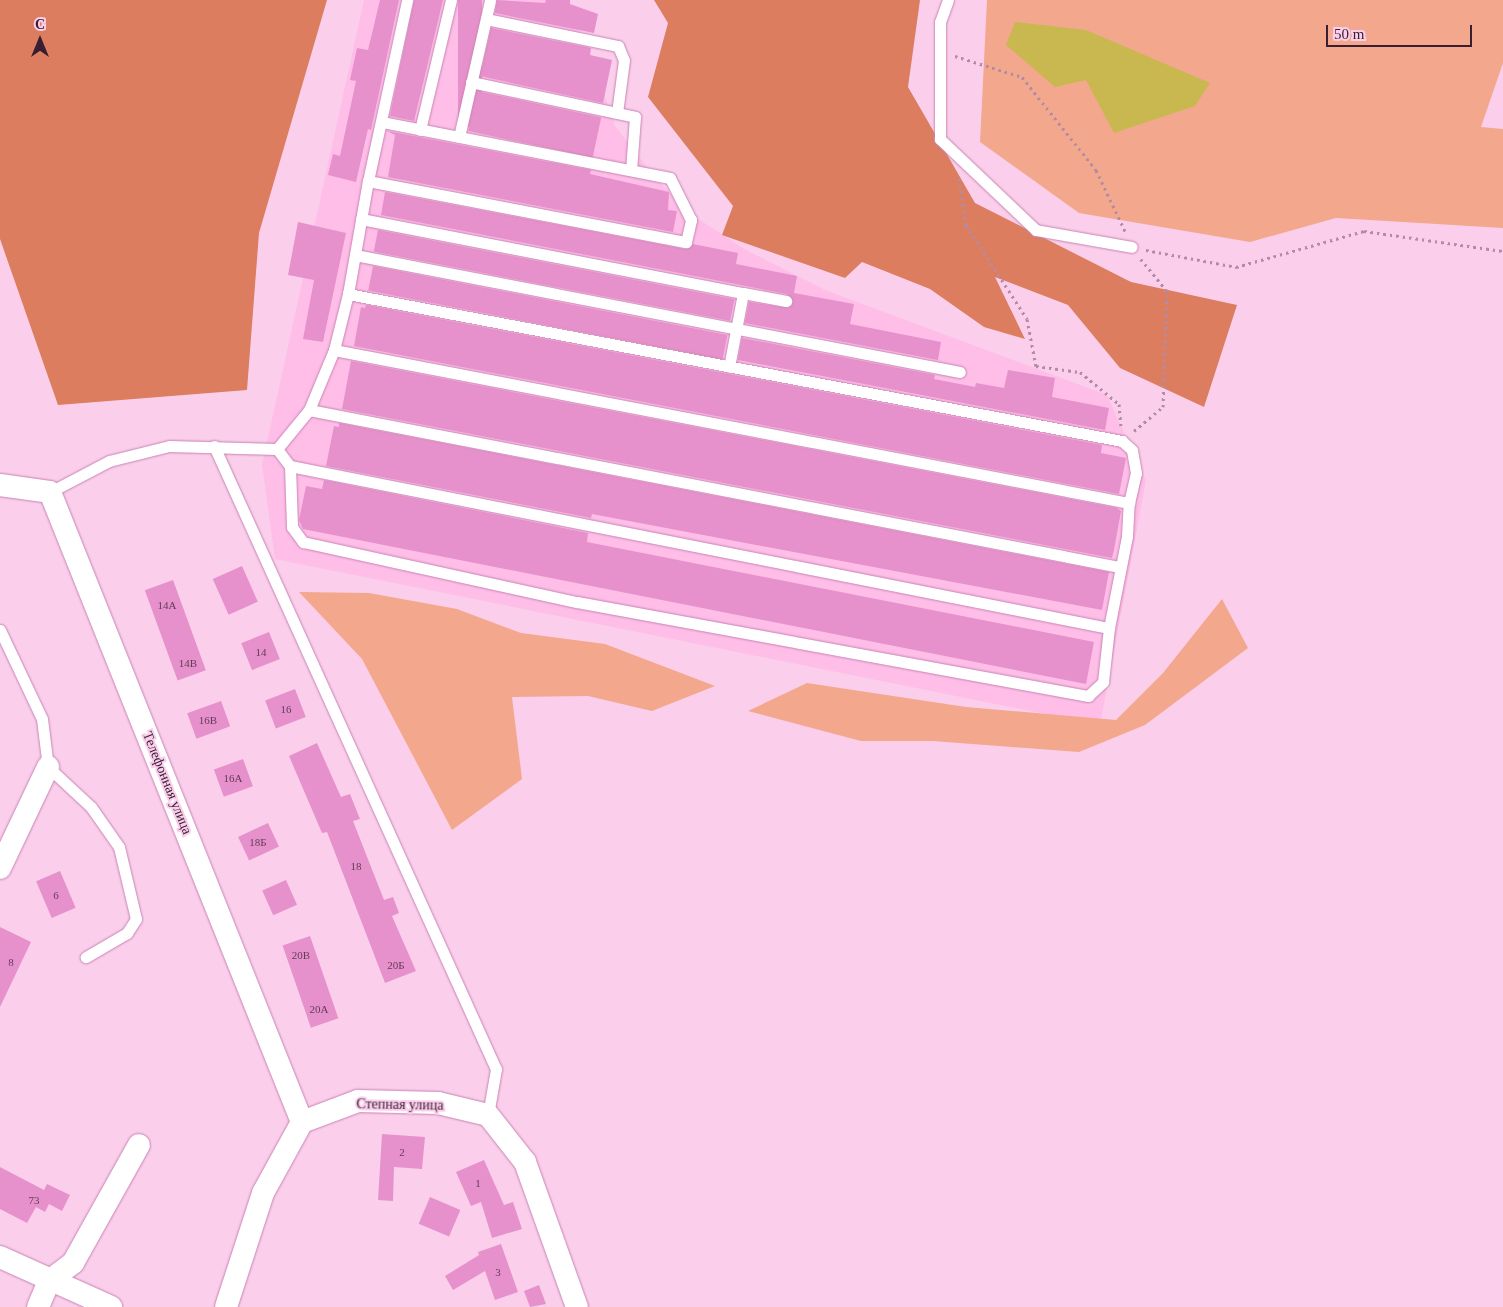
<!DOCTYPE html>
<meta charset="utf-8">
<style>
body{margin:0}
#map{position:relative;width:1503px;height:1307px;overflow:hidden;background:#fbcfec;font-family:Georgia,serif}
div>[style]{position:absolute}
.built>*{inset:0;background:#febee8}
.green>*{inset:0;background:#f3a78d}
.forest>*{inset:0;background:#db7d5e}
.water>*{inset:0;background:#c9b750}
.building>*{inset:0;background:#e691cb;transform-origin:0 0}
.path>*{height:3px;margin-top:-1.5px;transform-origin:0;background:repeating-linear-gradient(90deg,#b28ca5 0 2.5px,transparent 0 6.5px)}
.roads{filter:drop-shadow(0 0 1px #c984b3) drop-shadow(0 0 1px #c984b3)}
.service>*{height:11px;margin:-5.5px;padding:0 5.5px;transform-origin:5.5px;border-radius:5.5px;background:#fff}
.minor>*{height:22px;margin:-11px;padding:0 11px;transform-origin:11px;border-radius:11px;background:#fff}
span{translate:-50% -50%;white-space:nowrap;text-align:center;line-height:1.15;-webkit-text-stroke:4px #fbcfec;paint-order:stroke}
.number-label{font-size:11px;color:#643b58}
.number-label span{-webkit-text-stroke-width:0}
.street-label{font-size:14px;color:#391e31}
.north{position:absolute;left:15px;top:15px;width:50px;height:50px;-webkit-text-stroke:4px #fbcfec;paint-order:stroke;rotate:0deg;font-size:14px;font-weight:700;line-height:20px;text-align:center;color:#391e31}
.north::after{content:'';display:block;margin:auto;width:18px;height:22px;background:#391e31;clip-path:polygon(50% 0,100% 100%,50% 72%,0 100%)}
.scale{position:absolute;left:1326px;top:25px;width:146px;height:22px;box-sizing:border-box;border:2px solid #391e31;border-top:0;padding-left:6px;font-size:15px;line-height:18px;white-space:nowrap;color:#391e31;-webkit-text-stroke:4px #fbcfec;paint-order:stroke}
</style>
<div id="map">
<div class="built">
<div style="clip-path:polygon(364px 0,559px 0,587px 43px,615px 126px,657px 180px,694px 216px,746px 250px,825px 290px,1107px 395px,1146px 481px,1100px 725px,275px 559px,262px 465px)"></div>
</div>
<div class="green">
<div style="clip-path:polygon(987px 0,1503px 0,1503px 63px,1481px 127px,1503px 129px,1503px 228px,1336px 218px,1250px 242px,1079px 213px,980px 142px)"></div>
<div style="clip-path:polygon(299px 592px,369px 593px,457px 609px,521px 633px,605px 644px,715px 686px,652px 711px,588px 696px,512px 697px,522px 779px,452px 830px,362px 659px)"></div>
<div style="clip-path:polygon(1222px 599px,1248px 648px,1145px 725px,1079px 752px,933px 741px,861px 741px,748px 711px,807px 683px,966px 707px,1116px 720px,1163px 673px)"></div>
</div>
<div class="forest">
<div style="clip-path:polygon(0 0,327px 0,259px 233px,247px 390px,58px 405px,0 239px)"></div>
<div style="clip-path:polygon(654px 0,920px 0,908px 87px,975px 203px,1131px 282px,1237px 305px,1204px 407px,1120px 368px,1068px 305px,995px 277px,1025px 339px,984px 327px,930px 289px,862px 262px,845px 278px,722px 235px,733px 206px,648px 97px,668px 23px)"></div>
</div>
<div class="water">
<div style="clip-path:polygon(1015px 22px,1086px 30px,1210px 83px,1195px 106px,1114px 133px,1086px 80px,1055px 87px,1006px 45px)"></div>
</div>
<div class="building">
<div style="clip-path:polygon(380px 0,399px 0,371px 130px,368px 129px,356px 182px,328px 175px,333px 154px,340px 156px,356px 81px,350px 80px,357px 48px,368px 50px)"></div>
<div style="clip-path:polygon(414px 0,443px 0,414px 121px,390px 116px)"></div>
<div style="left:458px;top:0;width:24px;height:127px"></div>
<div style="clip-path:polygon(497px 0,545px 3px,546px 0,570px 0,570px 4px,598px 14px,594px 33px,495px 13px)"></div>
<div style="clip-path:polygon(491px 28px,591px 48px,590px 55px,612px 60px,603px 103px,480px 76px)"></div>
<div style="left:477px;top:91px;width:127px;height:41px;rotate:12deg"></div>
<div style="clip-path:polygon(387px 131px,591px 170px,590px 174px,669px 192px,668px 210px,677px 211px,673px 232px,388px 177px,395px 135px)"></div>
<div style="clip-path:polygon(385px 192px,685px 249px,693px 244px,738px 253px,736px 264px,797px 276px,794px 293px,854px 304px,850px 324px,941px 342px,938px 360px,745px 323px,749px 302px,788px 308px,793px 302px,787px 294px,381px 215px)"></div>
<div style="clip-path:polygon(298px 222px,346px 233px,323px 342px,303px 339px,314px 280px,288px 275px)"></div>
<div style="left:378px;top:230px;width:363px;height:22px;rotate:11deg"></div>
<div style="left:373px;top:266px;width:361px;height:25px;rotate:11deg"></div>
<div style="clip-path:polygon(366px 305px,1102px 445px,1101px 453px,1126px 458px,1119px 494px,354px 346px,361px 307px,365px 308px)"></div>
<div style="clip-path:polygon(742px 338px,935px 375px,934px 379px,975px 387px,976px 383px,1004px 388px,1008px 370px,1055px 378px,1052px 397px,1109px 408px,1105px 430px,738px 360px)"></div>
<div style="clip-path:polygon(351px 361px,1117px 508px,1121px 511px,1114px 550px,1112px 558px,342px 409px)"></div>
<div style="clip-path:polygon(339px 423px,1109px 572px,1102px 610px,592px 514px,591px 518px,326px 466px,334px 426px,339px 427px)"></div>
<div style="clip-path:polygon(324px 480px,588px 533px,587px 542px,1094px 642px,1086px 684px,303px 529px,299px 520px,306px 486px,322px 489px)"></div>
<div style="left:242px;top:566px;width:39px;height:32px;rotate:66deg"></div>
<div style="left:173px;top:580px;width:96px;height:30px;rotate:70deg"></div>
<div style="left:269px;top:632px;width:29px;height:30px;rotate:68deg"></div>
<div style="left:295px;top:689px;width:30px;height:32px;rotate:69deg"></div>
<div style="left:221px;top:701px;width:27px;height:36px;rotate:70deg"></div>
<div style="clip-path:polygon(317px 743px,341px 797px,350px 794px,360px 819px,353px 821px,384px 900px,393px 897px,399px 913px,392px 916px,416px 971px,385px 983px,327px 832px,322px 833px,289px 756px)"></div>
<div style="left:243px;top:759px;width:29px;height:31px;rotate:70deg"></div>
<div style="left:268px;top:823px;width:26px;height:33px;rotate:65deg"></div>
<div style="left:60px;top:871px;width:40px;height:26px;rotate:67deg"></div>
<div style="left:286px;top:880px;width:27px;height:26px;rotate:66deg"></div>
<div style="clip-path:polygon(0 927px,31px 942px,0 1007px)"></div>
<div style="left:310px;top:936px;width:87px;height:29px;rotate:71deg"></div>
<div style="clip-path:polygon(382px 1134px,425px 1137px,422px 1169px,394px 1167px,393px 1201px,378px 1200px)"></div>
<div style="clip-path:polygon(484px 1160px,504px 1205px,513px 1202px,522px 1229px,492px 1238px,481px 1202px,471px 1206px,456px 1172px)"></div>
<div style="clip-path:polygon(0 1167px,44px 1190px,47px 1184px,70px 1195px,62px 1211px,49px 1204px,45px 1212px,36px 1207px,27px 1223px,0 1209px)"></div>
<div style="left:430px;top:1197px;width:33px;height:29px;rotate:23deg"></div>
<div style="clip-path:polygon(501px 1244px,518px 1292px,495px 1300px,485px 1271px,453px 1290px,445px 1276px,479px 1255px,478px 1252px)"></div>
<div style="clip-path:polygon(539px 1285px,546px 1304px,530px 1307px,524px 1291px)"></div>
</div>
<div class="path">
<div style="left:955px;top:56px;width:70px;rotate:17.4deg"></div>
<div style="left:1022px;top:77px;width:119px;rotate:51.5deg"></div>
<div style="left:1096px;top:170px;width:68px;rotate:64.6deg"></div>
<div style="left:959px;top:178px;width:48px;rotate:81.5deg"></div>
<div style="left:966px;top:225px;width:112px;rotate:57deg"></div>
<div style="left:1027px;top:319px;width:48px;rotate:79.2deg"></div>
<div style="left:1036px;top:366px;width:44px;rotate:7.8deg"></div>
<div style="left:1080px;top:372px;width:50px;rotate:39.4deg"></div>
<div style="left:1119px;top:404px;width:22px;rotate:85deg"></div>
<div style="left:1146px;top:250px;width:92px;rotate:10.7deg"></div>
<div style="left:1236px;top:267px;width:133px;rotate:-15.7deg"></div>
<div style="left:1364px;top:231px;width:140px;rotate:8.2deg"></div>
<div style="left:1134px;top:431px;width:38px;rotate:-40deg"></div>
<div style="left:1163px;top:407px;width:116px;rotate:-88deg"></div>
<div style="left:1167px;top:291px;width:43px;rotate:-129.3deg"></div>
</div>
<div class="roads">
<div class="service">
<div style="left:948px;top:0;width:23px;rotate:110deg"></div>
<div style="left:940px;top:22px;width:117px;rotate:90deg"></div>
<div style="left:940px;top:139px;width:132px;rotate:43.5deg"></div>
<div style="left:1036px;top:230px;width:97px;rotate:10deg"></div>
<div style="left:486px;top:19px;width:135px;rotate:11.6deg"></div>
<div style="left:618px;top:46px;width:15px;rotate:67deg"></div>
<div style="left:624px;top:60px;width:53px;rotate:97.5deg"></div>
<div style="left:471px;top:82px;width:168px;rotate:12deg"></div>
<div style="left:635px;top:117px;width:53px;rotate:94.3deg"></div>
<div style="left:420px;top:130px;width:134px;rotate:-76.6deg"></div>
<div style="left:459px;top:137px;width:140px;rotate:-77.2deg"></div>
<div style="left:368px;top:181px;width:324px;rotate:10.9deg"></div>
<div style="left:686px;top:242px;width:23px;rotate:-77deg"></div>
<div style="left:691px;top:220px;width:47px;rotate:-116.6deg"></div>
<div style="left:670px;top:178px;width:294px;rotate:-169deg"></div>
<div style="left:361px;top:219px;width:389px;rotate:11deg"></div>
<div style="left:743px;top:293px;width:75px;rotate:100.7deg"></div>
<div style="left:355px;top:255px;width:616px;rotate:10.95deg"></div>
<div style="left:743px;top:293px;width:44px;rotate:10.5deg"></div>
<div style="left:334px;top:350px;width:810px;rotate:10.89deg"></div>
<div style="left:309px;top:410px;width:826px;rotate:10.96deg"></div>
<div style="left:214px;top:446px;width:684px;rotate:65.65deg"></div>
<div style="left:496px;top:1069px;width:47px;rotate:99.9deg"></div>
<div style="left:277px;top:449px;width:21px;rotate:53deg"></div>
<div style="left:290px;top:466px;width:835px;rotate:11.19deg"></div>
<div style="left:290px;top:466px;width:61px;rotate:88.1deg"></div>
<div style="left:292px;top:527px;width:19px;rotate:54deg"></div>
<div style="left:303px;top:542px;width:280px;rotate:12.4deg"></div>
<div style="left:577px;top:602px;width:520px;rotate:10.42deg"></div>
<div style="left:1088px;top:696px;width:21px;rotate:-43deg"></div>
<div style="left:1103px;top:682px;width:54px;rotate:-83.7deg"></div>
<div style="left:1109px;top:628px;width:94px;rotate:-78.9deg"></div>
<div style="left:1127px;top:536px;width:33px;rotate:-87deg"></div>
<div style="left:1129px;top:503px;width:31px;rotate:-77deg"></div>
<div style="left:1136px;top:473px;width:23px;rotate:-100deg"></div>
<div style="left:1132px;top:450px;width:13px;rotate:-138deg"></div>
<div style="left:1122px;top:441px;width:788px;rotate:-169.25deg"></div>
<div style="left:50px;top:492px;width:67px;rotate:-27.7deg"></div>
<div style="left:109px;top:461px;width:62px;rotate:-14deg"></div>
<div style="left:169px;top:446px;width:108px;rotate:1.6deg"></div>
<div style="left:277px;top:449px;width:50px;rotate:-50.6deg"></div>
<div style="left:309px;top:410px;width:65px;rotate:-67.4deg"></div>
<div style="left:334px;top:350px;width:58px;rotate:-76deg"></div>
<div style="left:348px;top:294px;width:115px;rotate:-80deg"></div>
<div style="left:368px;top:181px;width:185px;rotate:-77.8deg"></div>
<div style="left:0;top:630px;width:98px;rotate:64.7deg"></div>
<div style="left:42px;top:719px;width:48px;rotate:82.9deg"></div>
<div style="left:48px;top:767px;width:59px;rotate:42.9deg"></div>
<div style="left:91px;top:807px;width:49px;rotate:55deg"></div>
<div style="left:119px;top:847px;width:74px;rotate:76.7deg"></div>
<div style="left:136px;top:919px;width:17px;rotate:123deg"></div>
<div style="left:127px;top:933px;width:48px;rotate:149.7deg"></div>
</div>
<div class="minor">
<div style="left:0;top:485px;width:50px;rotate:8deg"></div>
<div style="left:50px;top:492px;width:679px;rotate:68.2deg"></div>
<div style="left:0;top:868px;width:112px;rotate:-64.6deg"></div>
<div style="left:0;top:1257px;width:122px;rotate:24.2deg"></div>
<div style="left:38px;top:1307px;width:28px;rotate:-67deg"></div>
<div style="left:49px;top:1281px;width:30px;rotate:-37deg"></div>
<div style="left:73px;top:1263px;width:135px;rotate:-60.8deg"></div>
<div style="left:226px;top:1307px;width:120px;rotate:-72deg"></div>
<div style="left:263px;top:1193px;width:81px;rotate:-61.2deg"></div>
<div style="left:302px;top:1122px;width:60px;rotate:-20.6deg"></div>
<div style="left:358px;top:1101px;width:80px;rotate:1.4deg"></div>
<div style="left:438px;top:1103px;width:51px;rotate:13.5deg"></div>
<div style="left:488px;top:1115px;width:60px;rotate:51.8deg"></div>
<div style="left:525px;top:1162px;width:154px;rotate:70.3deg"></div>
</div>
</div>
<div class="number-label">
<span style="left:167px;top:605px">14А</span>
<span style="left:261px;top:652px">14</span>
<span style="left:188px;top:663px">14В</span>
<span style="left:286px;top:709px">16</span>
<span style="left:208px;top:720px">16В</span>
<span style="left:233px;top:778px">16А</span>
<span style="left:258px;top:842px">18Б</span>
<span style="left:356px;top:866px">18</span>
<span style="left:56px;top:895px">6</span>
<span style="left:301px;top:955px">20В</span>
<span style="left:11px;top:962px">8</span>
<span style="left:396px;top:965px">20Б</span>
<span style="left:319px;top:1009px">20А</span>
<span style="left:402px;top:1152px">2</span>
<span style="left:478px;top:1183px">1</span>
<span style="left:34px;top:1200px">73</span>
<span style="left:498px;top:1272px">3</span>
</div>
<div class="street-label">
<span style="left:167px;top:783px;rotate:68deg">Телефонная улица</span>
<span style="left:400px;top:1105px;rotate:1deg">Степная улица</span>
</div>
<div class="north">С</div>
<div class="scale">50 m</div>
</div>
